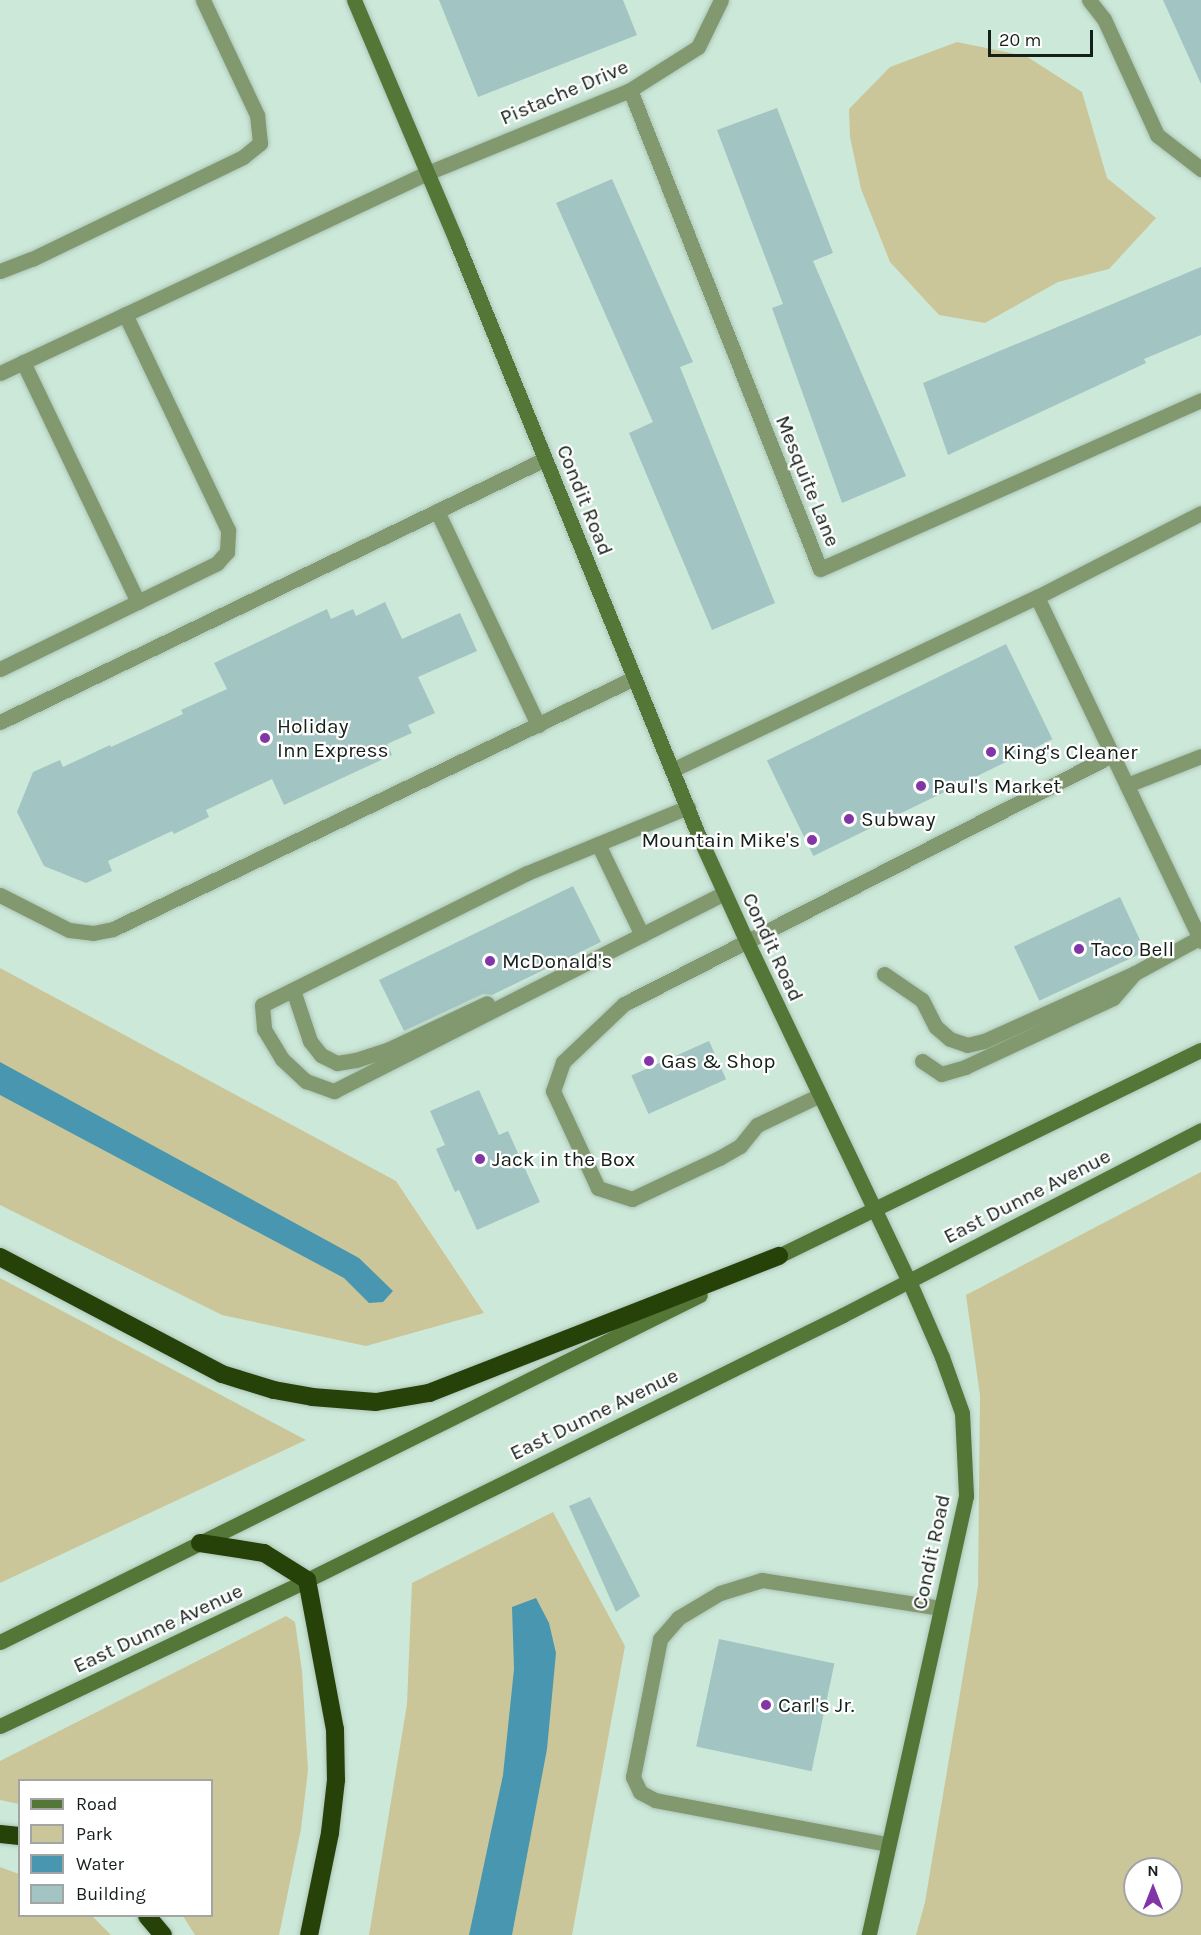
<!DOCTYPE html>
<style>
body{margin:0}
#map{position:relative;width:1201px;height:1935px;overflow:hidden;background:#cce8d9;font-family:Karla,sans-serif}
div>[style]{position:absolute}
.green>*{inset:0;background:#cbc699}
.water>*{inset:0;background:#4896af}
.building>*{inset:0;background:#a2c4c2;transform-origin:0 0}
.roads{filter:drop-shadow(0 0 2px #abc4b6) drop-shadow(0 0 2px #abc4b6)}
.lane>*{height:15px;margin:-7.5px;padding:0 7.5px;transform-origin:7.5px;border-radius:7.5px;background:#829970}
.street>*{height:15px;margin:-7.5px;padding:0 7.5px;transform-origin:7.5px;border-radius:7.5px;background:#829970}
.secondary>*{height:15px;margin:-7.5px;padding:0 7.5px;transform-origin:7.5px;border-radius:7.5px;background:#547637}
.highway>*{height:18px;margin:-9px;padding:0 9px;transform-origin:9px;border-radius:9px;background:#274209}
.dots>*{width:16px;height:16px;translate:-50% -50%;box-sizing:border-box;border:3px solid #fff;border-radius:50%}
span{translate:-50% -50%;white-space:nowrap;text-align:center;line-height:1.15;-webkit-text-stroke:4.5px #fff;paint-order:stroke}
.street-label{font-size:21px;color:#141f19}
.poi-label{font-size:21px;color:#141f19}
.left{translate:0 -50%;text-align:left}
.right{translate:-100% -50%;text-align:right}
.legend{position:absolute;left:18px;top:1779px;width:195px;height:138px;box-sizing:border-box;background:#fff;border:2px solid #a1a5a3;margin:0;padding:8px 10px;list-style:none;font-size:18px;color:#141f19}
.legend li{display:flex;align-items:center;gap:12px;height:30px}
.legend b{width:30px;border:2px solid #a1a5a3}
.north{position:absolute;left:1123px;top:1857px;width:60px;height:60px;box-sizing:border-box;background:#fff;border:2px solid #a1a5a3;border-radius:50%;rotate:0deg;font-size:16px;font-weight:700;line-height:24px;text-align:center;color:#141f19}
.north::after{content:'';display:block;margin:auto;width:21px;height:27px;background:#8235a6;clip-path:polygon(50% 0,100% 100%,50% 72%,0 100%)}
.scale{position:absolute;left:988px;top:30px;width:105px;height:27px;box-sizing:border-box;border:3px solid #141f19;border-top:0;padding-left:8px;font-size:18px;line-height:21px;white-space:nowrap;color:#141f19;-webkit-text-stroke:4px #fff;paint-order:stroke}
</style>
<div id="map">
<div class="green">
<div style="clip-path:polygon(957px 42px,1026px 56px,1082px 92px,1107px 178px,1156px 218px,1109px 269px,1058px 282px,985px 323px,939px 315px,890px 262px,861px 189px,850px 137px,849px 109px,890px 67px)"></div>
<div style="clip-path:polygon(0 968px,396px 1181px,484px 1313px,366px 1346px,222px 1315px,0 1205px)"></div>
<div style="clip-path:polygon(evenodd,1201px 1172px,1201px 1935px,916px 1935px,925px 1902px,978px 1586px,980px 1396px,966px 1295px,1201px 1172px,1135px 1869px,1171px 1869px,1171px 1905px,1135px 1905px,1135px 1869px)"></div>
<div style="clip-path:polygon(0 1278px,306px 1440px,0 1583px)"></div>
<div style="clip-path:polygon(553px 1512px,625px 1646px,572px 1935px,369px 1935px,407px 1704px,412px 1583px)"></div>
<div style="clip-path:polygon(286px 1616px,295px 1622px,302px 1671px,308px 1770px,301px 1829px,279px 1935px,195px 1935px,183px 1916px,212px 1916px,212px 1780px,20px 1780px,19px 1804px,0 1800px,0 1761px)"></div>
<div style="clip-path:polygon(0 1867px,19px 1874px,20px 1916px,92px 1916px,111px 1935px,0 1935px)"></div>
</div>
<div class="water">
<div style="clip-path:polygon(0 1062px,359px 1258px,393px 1291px,383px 1302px,369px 1303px,344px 1278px,0 1095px)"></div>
<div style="clip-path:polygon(536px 1598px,549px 1623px,556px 1653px,547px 1749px,512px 1935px,469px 1935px,503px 1775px,514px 1669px,512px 1607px)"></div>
</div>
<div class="building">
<div style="clip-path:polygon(439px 0,623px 0,637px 35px,478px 97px)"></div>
<div style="clip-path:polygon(1163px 0,1201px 0,1201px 84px)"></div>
<div style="clip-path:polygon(777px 108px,833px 253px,813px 261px,906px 476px,842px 503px,772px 308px,783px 304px,717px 130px)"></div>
<div style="clip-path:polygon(612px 179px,693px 362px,680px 367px,775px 603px,712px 630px,629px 433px,653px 422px,556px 203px)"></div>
<div style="clip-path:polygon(1201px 267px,1201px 335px,1144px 359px,1146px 363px,948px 455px,923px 383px)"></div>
<div style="clip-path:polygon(385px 602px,402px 639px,460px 613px,477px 651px,418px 677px,435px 713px,408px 725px,412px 733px,387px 744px,392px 755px,284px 805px,272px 779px,206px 810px,209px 817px,174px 834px,172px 831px,108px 861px,112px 871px,86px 883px,44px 866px,17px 812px,33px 772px,60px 760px,63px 767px,110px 745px,111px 747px,183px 714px,181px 710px,227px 689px,214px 663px,327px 609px,331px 619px,353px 609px,356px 616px)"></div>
<div style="left:1006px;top:644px;width:106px;height:266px;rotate:64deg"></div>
<div style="clip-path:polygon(573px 886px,601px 942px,492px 995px,483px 994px,404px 1031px,379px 980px)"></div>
<div style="left:1120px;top:897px;width:60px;height:117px;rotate:65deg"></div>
<div style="left:709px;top:1041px;width:42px;height:85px;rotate:66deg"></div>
<div style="clip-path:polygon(479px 1090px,499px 1135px,508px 1131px,540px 1202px,477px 1230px,459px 1190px,455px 1192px,436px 1149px,445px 1145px,430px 1111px)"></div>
<div style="clip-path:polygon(590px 1497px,640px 1596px,616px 1612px,569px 1506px)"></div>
<div style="left:719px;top:1639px;width:118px;height:110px;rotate:12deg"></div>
</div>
<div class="roads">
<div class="lane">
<div style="left:0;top:271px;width:34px;rotate:-21deg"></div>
<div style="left:32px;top:259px;width:234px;rotate:-25.8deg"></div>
<div style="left:243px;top:157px;width:22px;rotate:-39deg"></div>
<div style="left:260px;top:143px;width:28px;rotate:-96deg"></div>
<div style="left:257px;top:115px;width:127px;rotate:-115.2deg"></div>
<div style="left:23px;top:362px;width:266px;rotate:64.4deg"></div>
<div style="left:0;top:373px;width:472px;rotate:-25.1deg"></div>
<div style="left:437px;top:511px;width:237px;rotate:64.7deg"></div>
<div style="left:1037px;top:597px;width:381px;rotate:64.5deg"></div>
<div style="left:0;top:669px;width:242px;rotate:-26deg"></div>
<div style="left:217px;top:563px;width:15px;rotate:-48deg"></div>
<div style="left:227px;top:552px;width:22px;rotate:-87deg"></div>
<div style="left:228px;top:530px;width:239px;rotate:-115.5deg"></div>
<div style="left:0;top:722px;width:605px;rotate:-25.76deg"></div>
<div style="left:672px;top:770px;width:404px;rotate:-25.4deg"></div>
<div style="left:1037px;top:597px;width:184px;rotate:-27.1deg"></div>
<div style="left:1127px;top:785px;width:79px;rotate:-21.4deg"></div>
<div style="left:688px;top:807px;width:174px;rotate:157.7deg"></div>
<div style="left:527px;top:873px;width:296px;rotate:153.5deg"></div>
<div style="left:262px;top:1005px;width:24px;rotate:85deg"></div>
<div style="left:264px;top:1029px;width:35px;rotate:59deg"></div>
<div style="left:282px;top:1059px;width:33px;rotate:43deg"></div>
<div style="left:306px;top:1081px;width:30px;rotate:20deg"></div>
<div style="left:334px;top:1091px;width:437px;rotate:-26.9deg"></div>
<div style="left:598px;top:844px;width:101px;rotate:64.2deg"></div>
<div style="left:0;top:895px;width:77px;rotate:26.9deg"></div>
<div style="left:69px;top:930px;width:24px;rotate:7deg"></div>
<div style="left:93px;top:933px;width:20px;rotate:-11deg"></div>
<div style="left:113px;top:929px;width:578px;rotate:-25.72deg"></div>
<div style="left:884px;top:974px;width:46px;rotate:34.4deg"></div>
<div style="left:922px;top:1000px;width:30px;rotate:63deg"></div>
<div style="left:936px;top:1027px;width:18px;rotate:41deg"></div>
<div style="left:950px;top:1039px;width:18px;rotate:19deg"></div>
<div style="left:967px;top:1045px;width:17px;rotate:-13deg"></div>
<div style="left:984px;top:1041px;width:163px;rotate:-24.2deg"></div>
<div style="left:293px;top:990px;width:54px;rotate:71.6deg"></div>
<div style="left:310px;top:1041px;width:18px;rotate:52deg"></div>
<div style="left:321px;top:1055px;width:18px;rotate:27deg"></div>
<div style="left:337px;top:1063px;width:19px;rotate:-9deg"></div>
<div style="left:356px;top:1060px;width:35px;rotate:-18deg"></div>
<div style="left:389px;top:1049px;width:108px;rotate:-25.1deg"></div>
<div style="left:922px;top:1061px;width:23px;rotate:34deg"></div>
<div style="left:941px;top:1074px;width:25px;rotate:-16deg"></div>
<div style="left:965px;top:1067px;width:163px;rotate:-25deg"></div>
<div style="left:1113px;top:998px;width:33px;rotate:-49deg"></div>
<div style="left:1135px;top:973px;width:73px;rotate:-28.7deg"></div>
<div style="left:820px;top:1095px;width:70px;rotate:154.5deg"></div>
<div style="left:757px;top:1125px;width:27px;rotate:129deg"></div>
<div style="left:740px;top:1146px;width:24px;rotate:150deg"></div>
<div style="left:719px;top:1158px;width:96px;rotate:154.8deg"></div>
<div style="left:632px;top:1199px;width:36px;rotate:-162deg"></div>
<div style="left:598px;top:1188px;width:107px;rotate:-114.9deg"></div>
<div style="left:553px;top:1091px;width:31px;rotate:-71deg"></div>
<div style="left:563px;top:1062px;width:84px;rotate:-43.6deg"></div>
<div style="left:624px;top:1004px;width:548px;rotate:-27.03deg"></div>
<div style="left:887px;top:1844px;width:236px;rotate:-169.3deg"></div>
<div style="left:655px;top:1800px;width:17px;rotate:-152deg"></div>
<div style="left:640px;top:1792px;width:17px;rotate:-115deg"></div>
<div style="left:633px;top:1777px;width:141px;rotate:-78.9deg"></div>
<div style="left:660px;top:1639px;width:28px;rotate:-49deg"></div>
<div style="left:678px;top:1618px;width:49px;rotate:-30.8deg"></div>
<div style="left:720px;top:1593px;width:44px;rotate:-17.2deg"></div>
<div style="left:762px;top:1580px;width:180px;rotate:8.9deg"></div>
</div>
<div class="street">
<div style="left:1089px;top:0;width:24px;rotate:52deg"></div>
<div style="left:1104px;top:19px;width:128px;rotate:65.4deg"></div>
<div style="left:1157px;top:135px;width:56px;rotate:37.7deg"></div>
<div style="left:630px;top:90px;width:515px;rotate:68.36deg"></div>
<div style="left:820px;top:569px;width:417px;rotate:-23.9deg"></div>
<div style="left:427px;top:173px;width:219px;rotate:-22.2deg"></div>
<div style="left:630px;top:90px;width:80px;rotate:-32.3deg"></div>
<div style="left:698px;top:47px;width:52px;rotate:-63.9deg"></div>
</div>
<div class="secondary">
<div style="left:354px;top:0;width:264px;rotate:67deg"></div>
<div style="left:457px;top:243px;width:644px;rotate:67.82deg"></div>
<div style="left:700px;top:839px;width:113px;rotate:65.5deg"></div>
<div style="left:747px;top:942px;width:376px;rotate:64.5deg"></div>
<div style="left:909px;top:1281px;width:83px;rotate:66.5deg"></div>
<div style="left:942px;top:1357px;width:59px;rotate:70.3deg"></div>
<div style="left:962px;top:1413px;width:83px;rotate:87.2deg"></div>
<div style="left:966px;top:1496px;width:450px;rotate:102.5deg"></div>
<div style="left:770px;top:1260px;width:479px;rotate:-26deg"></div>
<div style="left:0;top:1642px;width:781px;rotate:-26.37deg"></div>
<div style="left:0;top:1726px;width:340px;rotate:-25.4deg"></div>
<div style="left:307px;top:1580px;width:598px;rotate:-26.31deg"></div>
<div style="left:843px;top:1315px;width:403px;rotate:-27.3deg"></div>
</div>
<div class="highway">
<div style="left:0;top:1257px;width:251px;rotate:27.8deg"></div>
<div style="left:222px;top:1374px;width:54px;rotate:17.1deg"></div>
<div style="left:274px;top:1390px;width:39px;rotate:10deg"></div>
<div style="left:312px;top:1397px;width:64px;rotate:4.5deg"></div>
<div style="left:376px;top:1402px;width:54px;rotate:-9.6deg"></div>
<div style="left:429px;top:1393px;width:376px;rotate:-21.4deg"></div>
<div style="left:200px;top:1543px;width:65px;rotate:8.9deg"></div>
<div style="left:264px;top:1553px;width:51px;rotate:32.1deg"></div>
<div style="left:307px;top:1580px;width:152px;rotate:79.4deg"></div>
<div style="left:335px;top:1729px;width:51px;rotate:88.9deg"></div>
<div style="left:336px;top:1780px;width:53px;rotate:96.5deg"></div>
<div style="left:330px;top:1833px;width:104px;rotate:101.6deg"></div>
<div style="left:0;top:1834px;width:20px;rotate:6deg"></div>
<div style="left:147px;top:1916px;width:25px;rotate:50deg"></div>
</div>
</div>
<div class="dots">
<div style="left:265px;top:738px;background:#8235a6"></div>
<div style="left:991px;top:752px;background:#8235a6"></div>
<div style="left:921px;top:786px;background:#8235a6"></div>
<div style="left:849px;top:819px;background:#8235a6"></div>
<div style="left:812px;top:840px;background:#8235a6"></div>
<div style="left:1079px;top:949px;background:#8235a6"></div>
<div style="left:490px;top:961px;background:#8235a6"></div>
<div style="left:649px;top:1061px;background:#8235a6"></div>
<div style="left:480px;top:1159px;background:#8235a6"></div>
<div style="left:766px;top:1705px;background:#8235a6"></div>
</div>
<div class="street-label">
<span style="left:564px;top:92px;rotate:-23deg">Pistache Drive</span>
<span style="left:808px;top:481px;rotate:68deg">Mesquite Lane</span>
<span style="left:585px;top:500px;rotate:68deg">Condit Road</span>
<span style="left:773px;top:947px;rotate:65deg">Condit Road</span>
<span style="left:1027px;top:1196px;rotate:-27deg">East Dunne Avenue</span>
<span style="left:594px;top:1414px;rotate:-26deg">East Dunne Avenue</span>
<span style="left:931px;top:1552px;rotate:-78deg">Condit Road</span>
<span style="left:158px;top:1628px;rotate:-25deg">East Dunne Avenue</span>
</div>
<div class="poi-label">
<span class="left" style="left:277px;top:738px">Holiday<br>Inn Express</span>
<span class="left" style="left:1003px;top:752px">King's Cleaner</span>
<span class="left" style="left:933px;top:786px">Paul's Market</span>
<span class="left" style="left:861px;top:819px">Subway</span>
<span class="right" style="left:800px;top:840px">Mountain Mike's</span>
<span class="left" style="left:1091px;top:949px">Taco Bell</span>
<span class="left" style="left:502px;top:961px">McDonald's</span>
<span class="left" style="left:661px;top:1061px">Gas &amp; Shop</span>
<span class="left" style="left:492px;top:1159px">Jack in the Box</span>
<span class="left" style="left:778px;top:1705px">Carl's Jr.</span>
</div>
<ul class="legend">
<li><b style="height:8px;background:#547637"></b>Road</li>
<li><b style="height:16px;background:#cbc699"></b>Park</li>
<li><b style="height:16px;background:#4896af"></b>Water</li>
<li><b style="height:16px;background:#a2c4c2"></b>Building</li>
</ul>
<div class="north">N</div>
<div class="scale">20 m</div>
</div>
